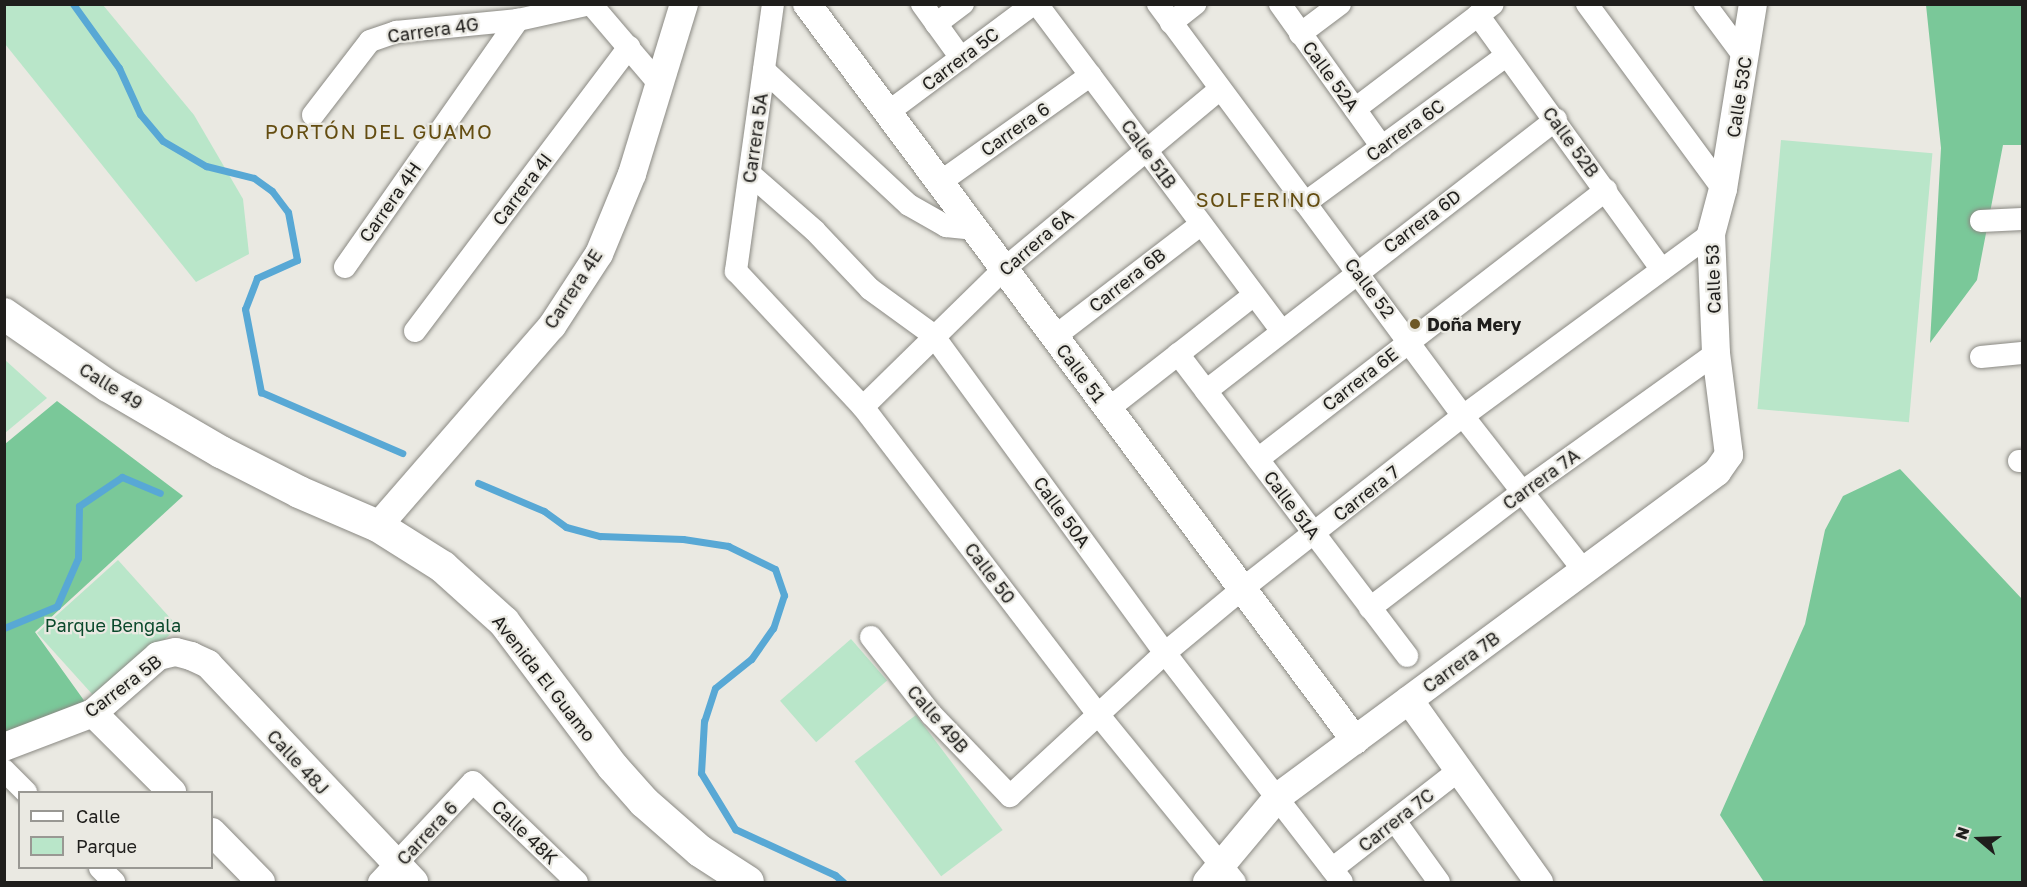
<!DOCTYPE html>
<meta charset="utf-8">
<style>
body{margin:0}
#map{position:relative;width:2027px;height:887px;overflow:hidden;background:#eae9e2;font-family:"Golos Text",sans-serif}
div>[style]{position:absolute}
.green>*{inset:0;background:#b9e6c9;transform-origin:0 0}
.forest>*{inset:0;background:#7ac899}
.stream>*{height:7px;margin:-3.5px;padding:0 3.5px;transform-origin:3.5px;border-radius:3.5px;background:#58a8d5}
.roads{filter:drop-shadow(0 0 2px #8a8983) drop-shadow(0 0 2px #8a8983)}
.minor>*{height:22px;margin:-11px;padding:0 11px;transform-origin:11px;border-radius:11px;background:#fff}
.tertiary>*{height:28px;margin:-14px;padding:0 14px;transform-origin:14px;border-radius:14px;background:#fff}
.secondary>*{height:32px;margin:-16px;padding:0 16px;transform-origin:16px;border-radius:16px;background:#fff}
.dots>*{width:16px;height:16px;translate:-50% -50%;box-sizing:border-box;border:3px solid #eae9e2;border-radius:50%}
span{translate:-50% -50%;white-space:nowrap;text-align:center;line-height:1.15;-webkit-text-stroke:4.5px #eae9e2;paint-order:stroke}
.street-label{font-size:18px;color:#1f1e1c}
.poi-label{font-size:18px;color:#1f1e1c;font-weight:700}
.left{translate:0 -50%;text-align:left}
.park-label{font-size:18px;color:#0a482b}
.neighbourhood-label{font-size:20px;color:#644d11;letter-spacing:1.5px}
.frame{position:absolute;inset:0;border:6px solid #1f1e1c;pointer-events:none}
.legend{position:absolute;left:18px;top:791px;width:195px;height:78px;box-sizing:border-box;background:#eae9e2;border:2px solid #999893;margin:0;padding:8px 10px;list-style:none;font-size:18px;color:#1f1e1c}
.legend li{display:flex;align-items:center;gap:12px;height:30px}
.legend b{width:30px;border:2px solid #999893}
.north{position:absolute;left:1949px;top:809px;width:60px;height:60px;-webkit-text-stroke:4px #eae9e2;paint-order:stroke;rotate:289deg;font-size:16px;font-weight:700;line-height:24px;text-align:center;color:#1f1e1c}
.north::after{content:'';display:block;margin:auto;width:21px;height:27px;background:#1f1e1c;clip-path:polygon(50% 0,100% 100%,50% 72%,0 100%)}
</style>
<div id="map">
<div class="green">
<div style="clip-path:polygon(5px 4px,103px 5px,194px 115px,243px 199px,249px 254px,196px 282px,5px 44px)"></div>
<div style="left:1781px;top:140px;width:152px;height:270px;rotate:5deg"></div>
<div style="clip-path:polygon(4px 359px,47px 398px,5px 433px,4px 433px)"></div>
<div style="left:118px;top:560px;width:90px;height:109px;rotate:48deg"></div>
<div style="left:851px;top:639px;width:55px;height:94px;rotate:49deg"></div>
<div style="left:916px;top:715px;width:144px;height:77px;rotate:53deg"></div>
</div>
<div class="forest">
<div style="clip-path:polygon(1926px 5px,2022px 5px,2022px 145px,2003px 145px,1977px 280px,1930px 343px,1941px 148px)"></div>
<div style="clip-path:polygon(57px 401px,183px 496px,35px 632px,88px 706px,5px 732px,5px 444px)"></div>
<div style="clip-path:polygon(1900px 469px,2022px 599px,2022px 882px,1764px 882px,1720px 815px,1805px 624px,1825px 530px,1843px 496px)"></div>
</div>
<div class="stream">
<div style="left:73px;top:4px;width:79px;rotate:54.3deg"></div>
<div style="left:119px;top:68px;width:51px;rotate:65.5deg"></div>
<div style="left:140px;top:114px;width:35px;rotate:50deg"></div>
<div style="left:163px;top:141px;width:50px;rotate:30.2deg"></div>
<div style="left:206px;top:166px;width:49px;rotate:14deg"></div>
<div style="left:254px;top:178px;width:22px;rotate:36deg"></div>
<div style="left:272px;top:191px;width:26px;rotate:53deg"></div>
<div style="left:288px;top:212px;width:49px;rotate:79.4deg"></div>
<div style="left:297px;top:260px;width:44px;rotate:155.8deg"></div>
<div style="left:257px;top:278px;width:33px;rotate:111deg"></div>
<div style="left:245px;top:309px;width:85px;rotate:79.1deg"></div>
<div style="left:261px;top:392px;width:154px;rotate:23.4deg"></div>
<div style="left:478px;top:483px;width:72px;rotate:23deg"></div>
<div style="left:544px;top:511px;width:27px;rotate:36deg"></div>
<div style="left:566px;top:527px;width:35px;rotate:15deg"></div>
<div style="left:600px;top:536px;width:83px;rotate:2.1deg"></div>
<div style="left:683px;top:539px;width:46px;rotate:8.8deg"></div>
<div style="left:728px;top:546px;width:52px;rotate:26.1deg"></div>
<div style="left:775px;top:569px;width:28px;rotate:71deg"></div>
<div style="left:784px;top:595px;width:35px;rotate:108deg"></div>
<div style="left:773px;top:628px;width:38px;rotate:125deg"></div>
<div style="left:751px;top:659px;width:46px;rotate:141.1deg"></div>
<div style="left:715px;top:688px;width:35px;rotate:108deg"></div>
<div style="left:704px;top:721px;width:52px;rotate:93.3deg"></div>
<div style="left:701px;top:773px;width:66px;rotate:58.7deg"></div>
<div style="left:735px;top:829px;width:110px;rotate:24.7deg"></div>
<div style="left:835px;top:875px;width:11px;rotate:41deg"></div>
<div style="left:4px;top:628px;width:57px;rotate:-22.5deg"></div>
<div style="left:57px;top:606px;width:52px;rotate:-66.4deg"></div>
<div style="left:78px;top:558px;width:52px;rotate:-88.9deg"></div>
<div style="left:79px;top:506px;width:52px;rotate:-34deg"></div>
<div style="left:122px;top:477px;width:41px;rotate:22.8deg"></div>
</div>
<div class="roads">
<div class="minor">
<div style="left:591px;top:4px;width:108px;rotate:49.5deg"></div>
<div style="left:773px;top:4px;width:270px;rotate:97.9deg"></div>
<div style="left:736px;top:271px;width:186px;rotate:47deg"></div>
<div style="left:863px;top:407px;width:385px;rotate:52.6deg"></div>
<div style="left:1097px;top:713px;width:218px;rotate:50.8deg"></div>
<div style="left:922px;top:4px;width:67px;rotate:54.2deg"></div>
<div style="left:1037px;top:4px;width:409px;rotate:53.2deg"></div>
<div style="left:1158px;top:4px;width:513px;rotate:53.49deg"></div>
<div style="left:1463px;top:416px;width:197px;rotate:52deg"></div>
<div style="left:1280px;top:4px;width:176px;rotate:54.5deg"></div>
<div style="left:1587px;top:4px;width:230px;rotate:53.7deg"></div>
<div style="left:1705px;top:4px;width:69px;rotate:53.3deg"></div>
<div style="left:1478px;top:15px;width:314px;rotate:54.2deg"></div>
<div style="left:1171px;top:23px;width:31px;rotate:-38deg"></div>
<div style="left:936px;top:24px;width:34px;rotate:-37deg"></div>
<div style="left:1300px;top:34px;width:50px;rotate:-36.9deg"></div>
<div style="left:764px;top:70px;width:198px;rotate:43deg"></div>
<div style="left:909px;top:205px;width:43px;rotate:29.6deg"></div>
<div style="left:946px;top:226px;width:27px;rotate:6deg"></div>
<div style="left:1355px;top:109px;width:173px;rotate:-37.3deg"></div>
<div style="left:887px;top:113px;width:182px;rotate:-36.7deg"></div>
<div style="left:313px;top:115px;width:93px;rotate:-52.4deg"></div>
<div style="left:370px;top:41px;width:28px;rotate:-19deg"></div>
<div style="left:396px;top:32px;width:123px;rotate:-5.6deg"></div>
<div style="left:518px;top:20px;width:74px;rotate:-12.5deg"></div>
<div style="left:750px;top:174px;width:86px;rotate:41.2deg"></div>
<div style="left:815px;top:231px;width:80px;rotate:46.5deg"></div>
<div style="left:870px;top:289px;width:78px;rotate:36.1deg"></div>
<div style="left:933px;top:335px;width:394px;rotate:53.9deg"></div>
<div style="left:1165px;top:653px;width:289px;rotate:52.3deg"></div>
<div style="left:939px;top:183px;width:186px;rotate:-35.4deg"></div>
<div style="left:1305px;top:203px;width:249px;rotate:-36.2deg"></div>
<div style="left:1981px;top:221px;width:41px;rotate:-2.8deg"></div>
<div style="left:345px;top:267px;width:302px;rotate:-55deg"></div>
<div style="left:415px;top:331px;width:356px;rotate:-53deg"></div>
<div style="left:1054px;top:337px;width:185px;rotate:-37.5deg"></div>
<div style="left:1178px;top:354px;width:379px;rotate:52.8deg"></div>
<div style="left:1981px;top:357px;width:41px;rotate:-5.6deg"></div>
<div style="left:1206px;top:391px;width:443px;rotate:-37.8deg"></div>
<div style="left:863px;top:407px;width:197px;rotate:-44.4deg"></div>
<div style="left:1004px;top:269px;width:281px;rotate:-39.8deg"></div>
<div style="left:1108px;top:409px;width:185px;rotate:-38deg"></div>
<div style="left:1258px;top:459px;width:440px;rotate:-37.7deg"></div>
<div style="left:2019px;top:461px;width:3px"></div>
<div style="left:1370px;top:608px;width:191px;rotate:-37.3deg"></div>
<div style="left:1522px;top:492px;width:239px;rotate:-35.6deg"></div>
<div style="left:871px;top:637px;width:98px;rotate:52.1deg"></div>
<div style="left:931px;top:714px;width:114px;rotate:46.1deg"></div>
<div style="left:1010px;top:796px;width:211px;rotate:-42.7deg"></div>
<div style="left:1165px;top:653px;width:100px;rotate:-39.7deg"></div>
<div style="left:1242px;top:589px;width:281px;rotate:-38.1deg"></div>
<div style="left:1463px;top:416px;width:308px;rotate:-36.3deg"></div>
<div style="left:4px;top:770px;width:31px;rotate:45deg"></div>
<div style="left:1395px;top:821px;width:75px;rotate:54.2deg"></div>
<div style="left:100px;top:868px;width:20px;rotate:45deg"></div>
<div style="left:1332px;top:869px;width:161px;rotate:-37.9deg"></div>
<div style="left:379px;top:882px;width:137px;rotate:-46.8deg"></div>
<div style="left:473px;top:782px;width:144px;rotate:43.9deg"></div>
</div>
<div class="tertiary">
<div style="left:807px;top:4px;width:918px;rotate:53.33deg"></div>
<div style="left:378px;top:526px;width:265px;rotate:-49deg"></div>
<div style="left:552px;top:326px;width:86px;rotate:-56.9deg"></div>
<div style="left:599px;top:254px;width:87px;rotate:-67.6deg"></div>
<div style="left:632px;top:174px;width:178px;rotate:-73deg"></div>
<div style="left:1409px;top:700px;width:224px;rotate:54.5deg"></div>
<div style="left:93px;top:713px;width:112px;rotate:45deg"></div>
<div style="left:4px;top:747px;width:95px;rotate:-20.9deg"></div>
<div style="left:93px;top:713px;width:86px;rotate:-41.2deg"></div>
<div style="left:158px;top:656px;width:18px;rotate:-13deg"></div>
<div style="left:176px;top:652px;width:16px;rotate:15deg"></div>
<div style="left:191px;top:656px;width:19px;rotate:25deg"></div>
<div style="left:208px;top:664px;width:300px;rotate:46.6deg"></div>
<div style="left:212px;top:832px;width:70px;rotate:45.6deg"></div>
<div style="left:1207px;top:882px;width:112px;rotate:-50.1deg"></div>
<div style="left:1279px;top:796px;width:545px;rotate:-36.49deg"></div>
<div style="left:1717px;top:472px;width:21px;rotate:-55deg"></div>
<div style="left:1729px;top:455px;width:103px;rotate:-97.3deg"></div>
<div style="left:1716px;top:353px;width:119px;rotate:-92.4deg"></div>
<div style="left:1711px;top:234px;width:47px;rotate:-75.1deg"></div>
<div style="left:1723px;top:189px;width:187px;rotate:-80.8deg"></div>
</div>
<div class="secondary">
<div style="left:4px;top:314px;width:126px;rotate:34.7deg"></div>
<div style="left:108px;top:386px;width:131px;rotate:30.3deg"></div>
<div style="left:221px;top:452px;width:88px;rotate:27.1deg"></div>
<div style="left:299px;top:492px;width:86px;rotate:23.3deg"></div>
<div style="left:378px;top:526px;width:77px;rotate:32.2deg"></div>
<div style="left:443px;top:567px;width:82px;rotate:42deg"></div>
<div style="left:504px;top:622px;width:181px;rotate:53.1deg"></div>
<div style="left:613px;top:767px;width:47px;rotate:48.5deg"></div>
<div style="left:644px;top:802px;width:74px;rotate:41.2deg"></div>
<div style="left:700px;top:851px;width:57px;rotate:32.9deg"></div>
</div>
</div>
<div class="dots">
<div style="left:1415px;top:324px;background:#6e5928"></div>
</div>
<div class="street-label">
<span style="left:433px;top:30px;rotate:-8deg">Carrera 4G</span>
<span style="left:960px;top:59px;rotate:-37deg">Carrera 5C</span>
<span style="left:1331px;top:76px;rotate:54deg">Calle 52A</span>
<span style="left:1739px;top:97px;rotate:-81deg">Calle 53C</span>
<span style="left:1015px;top:129px;rotate:-35deg">Carrera 6</span>
<span style="left:1405px;top:130px;rotate:-36deg">Carrera 6C</span>
<span style="left:755px;top:138px;rotate:-82deg">Carrera 5A</span>
<span style="left:1571px;top:142px;rotate:54deg">Calle 52B</span>
<span style="left:1149px;top:154px;rotate:54deg">Calle 51B</span>
<span style="left:522px;top:189px;rotate:-53deg">Carrera 4I</span>
<span style="left:390px;top:202px;rotate:-55deg">Carrera 4H</span>
<span style="left:1422px;top:221px;rotate:-37deg">Carrera 6D</span>
<span style="left:1036px;top:242px;rotate:-41deg">Carrera 6A</span>
<span style="left:1713px;top:279px;rotate:-92deg">Calle 53</span>
<span style="left:1127px;top:280px;rotate:-38deg">Carrera 6B</span>
<span style="left:1370px;top:288px;rotate:53deg">Calle 52</span>
<span style="left:573px;top:289px;rotate:-57deg">Carrera 4E</span>
<span style="left:1081px;top:373px;rotate:53deg">Calle 51</span>
<span style="left:1360px;top:379px;rotate:-38deg">Carrera 6E</span>
<span style="left:111px;top:386px;rotate:32deg">Calle 49</span>
<span style="left:1541px;top:479px;rotate:-36deg">Carrera 7A</span>
<span style="left:1366px;top:493px;rotate:-38deg">Carrera 7</span>
<span style="left:1292px;top:505px;rotate:53deg">Calle 51A</span>
<span style="left:1062px;top:512px;rotate:54deg">Calle 50A</span>
<span style="left:990px;top:573px;rotate:53deg">Calle 50</span>
<span style="left:1461px;top:662px;rotate:-36deg">Carrera 7B</span>
<span style="left:544px;top:678px;rotate:52deg">Avenida El Guamo</span>
<span style="left:123px;top:686px;rotate:-37deg">Carrera 5B</span>
<span style="left:938px;top:719px;rotate:49deg">Calle 49B</span>
<span style="left:298px;top:762px;rotate:47deg">Calle 48J</span>
<span style="left:1396px;top:820px;rotate:-38deg">Carrera 7C</span>
<span style="left:525px;top:832px;rotate:44deg">Calle 48K</span>
<span style="left:427px;top:833px;rotate:-47deg">Carrera 6</span>
</div>
<div class="poi-label">
<span class="left" style="left:1427px;top:324px">Doña Mery</span>
</div>
<div class="park-label">
<span style="left:113px;top:625px">Parque Bengala</span>
</div>
<div class="neighbourhood-label">
<span style="left:379px;top:131px">PORTÓN DEL GUAMO</span>
<span style="left:1259px;top:199px">SOLFERINO</span>
</div>
<div class="frame"></div>
<ul class="legend">
<li><b style="height:8px;background:#fff"></b>Calle</li>
<li><b style="height:16px;background:#b9e6c9"></b>Parque</li>
</ul>
<div class="north">N</div>
</div>
